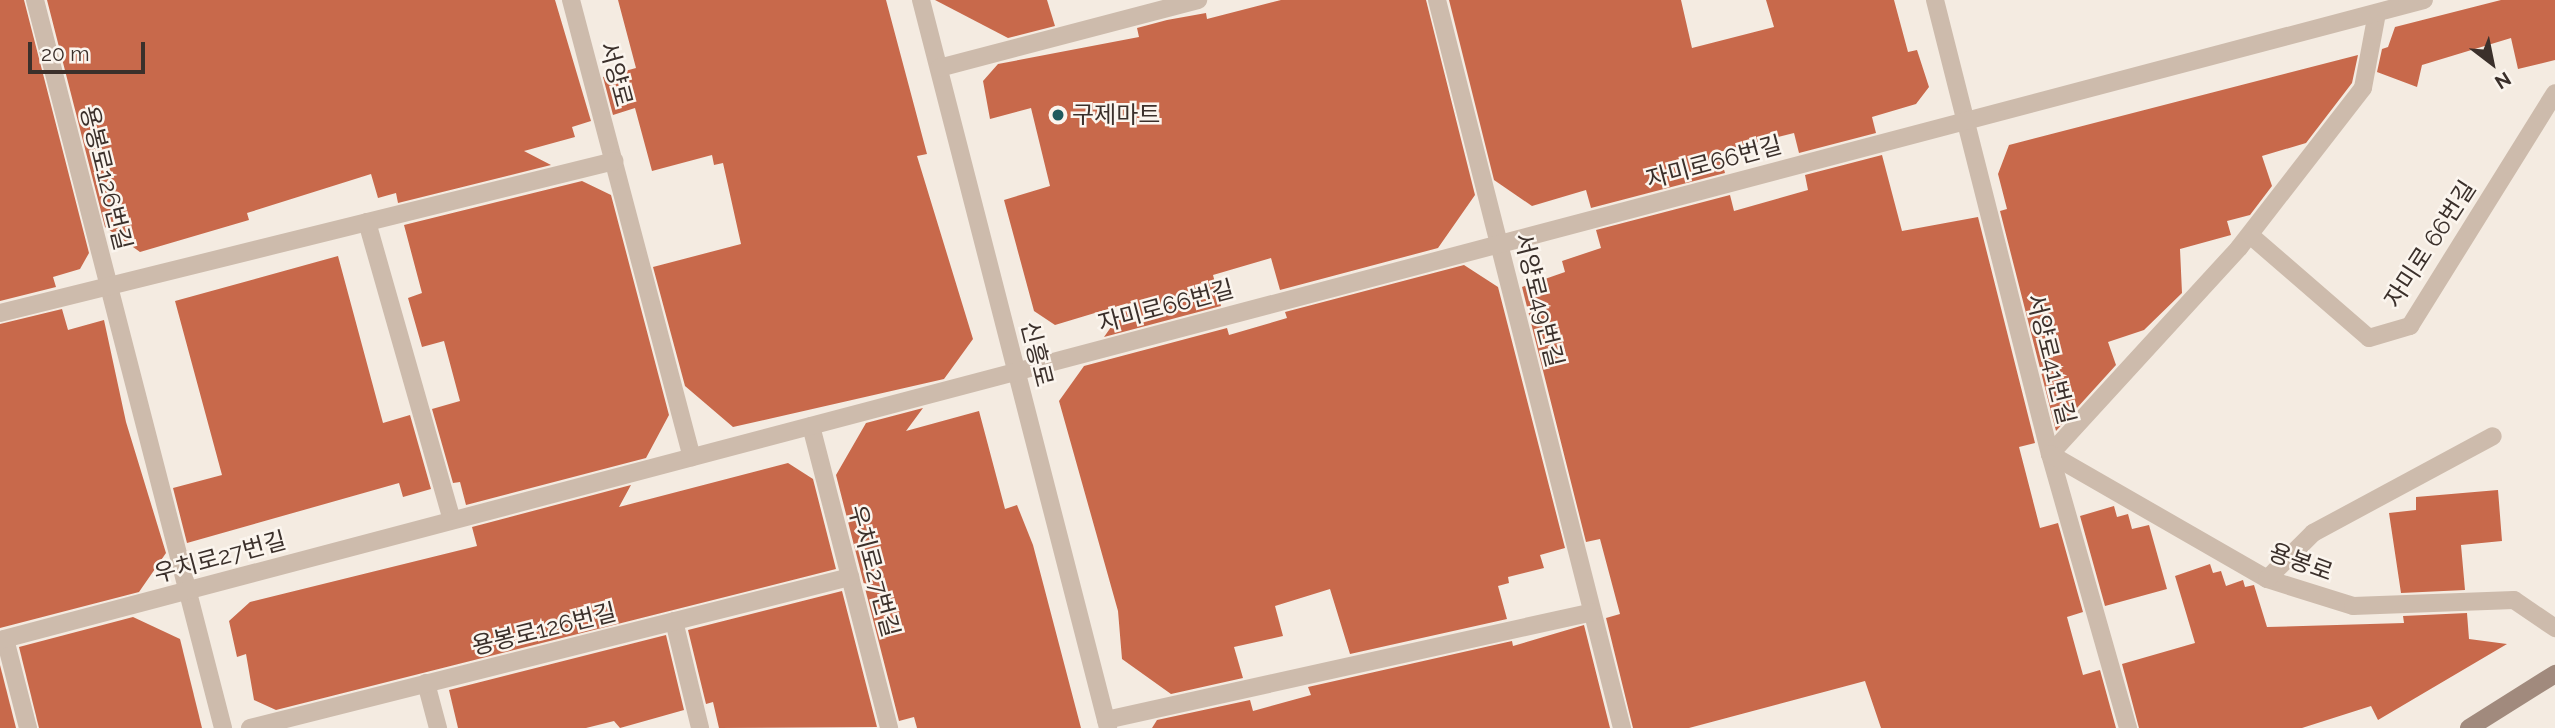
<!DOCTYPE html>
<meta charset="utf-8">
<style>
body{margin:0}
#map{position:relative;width:2555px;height:728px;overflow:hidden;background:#f4ebe1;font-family:Raleway,"Noto Sans KR",sans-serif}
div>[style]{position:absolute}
.building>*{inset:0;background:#c8694b}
.service>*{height:18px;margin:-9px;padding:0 9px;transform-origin:9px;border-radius:9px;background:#cdbbac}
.secondary>*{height:18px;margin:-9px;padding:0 9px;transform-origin:9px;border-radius:9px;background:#a18a7d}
.dots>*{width:19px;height:19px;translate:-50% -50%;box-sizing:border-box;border:4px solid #fbf5ee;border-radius:50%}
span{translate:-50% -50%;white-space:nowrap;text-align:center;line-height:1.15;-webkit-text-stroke:5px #fbf5ee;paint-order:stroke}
.street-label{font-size:24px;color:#3b302b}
.poi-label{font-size:24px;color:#3b302b}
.left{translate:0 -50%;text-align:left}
.north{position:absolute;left:2457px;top:28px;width:70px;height:70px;-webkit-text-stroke:5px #fbf5ee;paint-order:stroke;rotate:148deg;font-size:19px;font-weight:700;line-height:28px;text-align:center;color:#3b302b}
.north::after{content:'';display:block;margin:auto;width:24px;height:32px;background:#3b302b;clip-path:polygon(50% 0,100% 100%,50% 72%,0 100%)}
.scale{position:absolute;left:28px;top:42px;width:117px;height:32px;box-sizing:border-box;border:4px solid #3b302b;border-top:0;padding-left:9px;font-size:21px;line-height:24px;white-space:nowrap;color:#3b302b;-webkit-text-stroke:5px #fbf5ee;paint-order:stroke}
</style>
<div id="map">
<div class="building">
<div style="clip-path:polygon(0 0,24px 0,89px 253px,80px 269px,53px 277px,56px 287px,0 301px)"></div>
<div style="clip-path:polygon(47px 0,555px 0,591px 121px,572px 127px,575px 137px,524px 151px,551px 165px,398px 203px,396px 193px,378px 198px,371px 174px,247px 213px,249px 220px,140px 252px,105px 227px)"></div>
<div style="clip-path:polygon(618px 0,886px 0,927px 154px,917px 156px,973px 339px,944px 379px,733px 427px,685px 386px,653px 267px,741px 244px,723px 163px,714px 165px,712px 155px,652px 171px,635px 108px,613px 115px,603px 77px,636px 68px)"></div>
<div style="clip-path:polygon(935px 0,1047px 0,1055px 26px,1008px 38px)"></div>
<div style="clip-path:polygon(1281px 0,1426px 0,1475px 195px,1438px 248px,1280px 290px,1271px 258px,1213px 275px,1221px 306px,1104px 337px,1128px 303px,1055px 325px,1034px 311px,1004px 200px,1050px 186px,1031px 108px,990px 119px,983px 81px,998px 64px,1139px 37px,1137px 28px,1167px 20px,1206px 13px,1207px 19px)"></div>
<div style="clip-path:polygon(1449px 0,1681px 0,1692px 48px,1774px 27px,1766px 0,1894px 0,1908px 52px,1917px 50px,1929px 87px,1916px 104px,1872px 117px,1876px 133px,1799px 153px,1794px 133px,1719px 152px,1725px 173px,1591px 208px,1586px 190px,1532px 206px,1494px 180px)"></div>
<div style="clip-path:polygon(2501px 0,2555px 0,2555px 60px,2518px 69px,2511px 38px,2422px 65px,2417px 87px,2377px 72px,2382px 49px,2388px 47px,2395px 27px)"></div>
<div style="clip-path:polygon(2358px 55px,2352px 83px,2306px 143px,2262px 156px,2272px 186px,2250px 215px,2227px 221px,2231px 235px,2180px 249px,2182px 293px,2144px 330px,2108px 342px,2116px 365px,2056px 431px,2000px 211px,2007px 209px,1998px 174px,2009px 145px)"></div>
<div style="clip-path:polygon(1882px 155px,1902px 231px,1978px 217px,2035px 443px,2019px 447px,2040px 528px,2058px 523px,2083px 612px,2067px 617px,2083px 675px,2100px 670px,2116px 728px,1881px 728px,1865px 681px,1689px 728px,1633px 728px,1606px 618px,1620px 614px,1600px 539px,1586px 542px,1522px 287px,1565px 272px,1562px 261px,1601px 248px,1596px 230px,1730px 195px,1734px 211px,1808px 190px,1805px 175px)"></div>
<div style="clip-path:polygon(582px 181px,611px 195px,669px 415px,646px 458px,466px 505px,460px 482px,453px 483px,432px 409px,460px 401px,444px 341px,422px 347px,408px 298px,422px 293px,404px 225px)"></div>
<div style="clip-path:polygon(338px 256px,383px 423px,410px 415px,431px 489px,403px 497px,399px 483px,187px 543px,173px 488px,222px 475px,175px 301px)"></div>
<div style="clip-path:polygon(1464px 265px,1498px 287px,1565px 548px,1540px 555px,1544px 568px,1508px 577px,1509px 583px,1498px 586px,1507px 619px,1350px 654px,1330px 589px,1275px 606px,1283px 636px,1234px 647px,1243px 678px,1171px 694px,1122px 659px,1118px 611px,1059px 401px,1084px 366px,1227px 328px,1229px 335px,1287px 318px,1285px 312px)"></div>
<div style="clip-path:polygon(62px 309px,68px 330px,104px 320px,126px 422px,166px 553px,139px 592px,0 628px,0 324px)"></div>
<div style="clip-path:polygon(923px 408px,906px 431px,979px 411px,1005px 509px,1017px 505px,1033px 545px,1081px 728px,917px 728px,914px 717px,899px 721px,836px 475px,866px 423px)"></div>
<div style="clip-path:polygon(788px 463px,813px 479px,836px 569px,276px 710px,254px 700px,246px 654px,237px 657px,229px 621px,250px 602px,477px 546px,472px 527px,631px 485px,619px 507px)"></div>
<div style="clip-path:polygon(2498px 490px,2502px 541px,2461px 545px,2465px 590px,2401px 593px,2389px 513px,2416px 510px,2416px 497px)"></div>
<div style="clip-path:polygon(2114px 506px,2117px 517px,2128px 514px,2132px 529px,2149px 525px,2167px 589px,2105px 606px,2080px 516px)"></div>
<div style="clip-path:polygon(2210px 564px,2213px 573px,2221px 571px,2226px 586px,2243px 580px,2245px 587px,2254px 585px,2267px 627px,2404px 623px,2403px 616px,2467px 613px,2469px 639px,2507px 644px,2378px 720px,2371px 706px,2302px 728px,2139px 728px,2122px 664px,2195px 643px,2175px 576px)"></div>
<div style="clip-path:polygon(842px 591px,877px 727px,719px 728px,713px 702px,706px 704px,688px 630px)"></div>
<div style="clip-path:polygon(133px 617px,180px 639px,202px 728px,39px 728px,19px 647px)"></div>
<div style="clip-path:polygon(1584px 625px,1610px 728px,1152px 728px,1157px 720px,1250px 700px,1253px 711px,1311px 695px,1308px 687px,1512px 641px,1513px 646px)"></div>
<div style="clip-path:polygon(666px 635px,684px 710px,620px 728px,614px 721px,586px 728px,458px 728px,449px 690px)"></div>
<div style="clip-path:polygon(0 665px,16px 728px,0 728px)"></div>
</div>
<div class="service">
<div style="left:35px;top:0;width:752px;rotate:75.52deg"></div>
<div style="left:571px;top:0;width:473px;rotate:75.2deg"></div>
<div style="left:921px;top:0;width:752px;rotate:75.59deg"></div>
<div style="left:1437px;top:0;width:751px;rotate:75.74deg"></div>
<div style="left:1935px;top:0;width:468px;rotate:75.8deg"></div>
<div style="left:2050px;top:454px;width:285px;rotate:74.1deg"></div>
<div style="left:2377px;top:13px;width:76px;rotate:100.6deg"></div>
<div style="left:2363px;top:88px;width:202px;rotate:127.8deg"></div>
<div style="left:2239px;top:248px;width:280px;rotate:132.5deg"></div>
<div style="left:2050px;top:454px;width:250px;rotate:29.9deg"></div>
<div style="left:2267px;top:579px;width:90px;rotate:17.4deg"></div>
<div style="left:2353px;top:606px;width:161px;rotate:-2.1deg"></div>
<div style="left:2514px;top:600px;width:50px;rotate:34.3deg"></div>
<div style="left:939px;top:68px;width:268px;rotate:-14.7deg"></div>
<div style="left:367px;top:222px;width:310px;rotate:74.1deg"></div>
<div style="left:2250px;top:235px;width:157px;rotate:40.9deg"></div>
<div style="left:2369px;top:338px;width:43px;rotate:-16.3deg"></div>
<div style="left:2410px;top:326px;width:274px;rotate:-58.1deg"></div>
<div style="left:0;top:313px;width:633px;rotate:-13.9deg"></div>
<div style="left:811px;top:426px;width:312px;rotate:75.5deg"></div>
<div style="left:2267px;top:579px;width:65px;rotate:-45deg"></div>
<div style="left:2313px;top:533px;width:204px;rotate:-28.3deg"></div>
<div style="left:674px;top:621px;width:110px;rotate:76.3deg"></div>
<div style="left:5px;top:639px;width:92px;rotate:75.5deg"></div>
<div style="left:0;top:640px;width:2507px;rotate:-14.79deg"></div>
<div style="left:426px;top:683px;width:47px;rotate:75.1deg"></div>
<div style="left:1106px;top:720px;width:498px;rotate:-12.5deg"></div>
<div style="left:250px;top:728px;width:619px;rotate:-14.13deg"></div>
</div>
<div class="secondary">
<div style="left:2469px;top:728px;width:102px;rotate:-32.1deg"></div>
</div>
<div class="dots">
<div style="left:1058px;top:115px;background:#1f5a5e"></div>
</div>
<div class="street-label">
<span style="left:616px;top:74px;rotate:75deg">서양로</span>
<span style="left:1714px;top:162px;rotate:-15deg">자미로66번길</span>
<span style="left:106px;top:178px;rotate:76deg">용봉로126번길</span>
<span style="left:2430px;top:244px;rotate:-57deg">자미로 66번길</span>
<span style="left:1539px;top:300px;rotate:76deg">서양로49번길</span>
<span style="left:1166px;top:306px;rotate:-15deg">자미로66번길</span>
<span style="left:1037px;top:354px;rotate:76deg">신흥로</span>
<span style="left:2051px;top:359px;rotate:76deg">서양로41번길</span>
<span style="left:220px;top:557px;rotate:-15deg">우치로27번길</span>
<span style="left:2301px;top:562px;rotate:20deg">용봉로</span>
<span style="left:874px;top:571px;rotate:75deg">우치로27번길</span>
<span style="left:544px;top:629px;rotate:-14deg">용봉로126번길</span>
</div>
<div class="poi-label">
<span class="left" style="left:1072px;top:115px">구제마트</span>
</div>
<div class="north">N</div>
<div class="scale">20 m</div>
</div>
